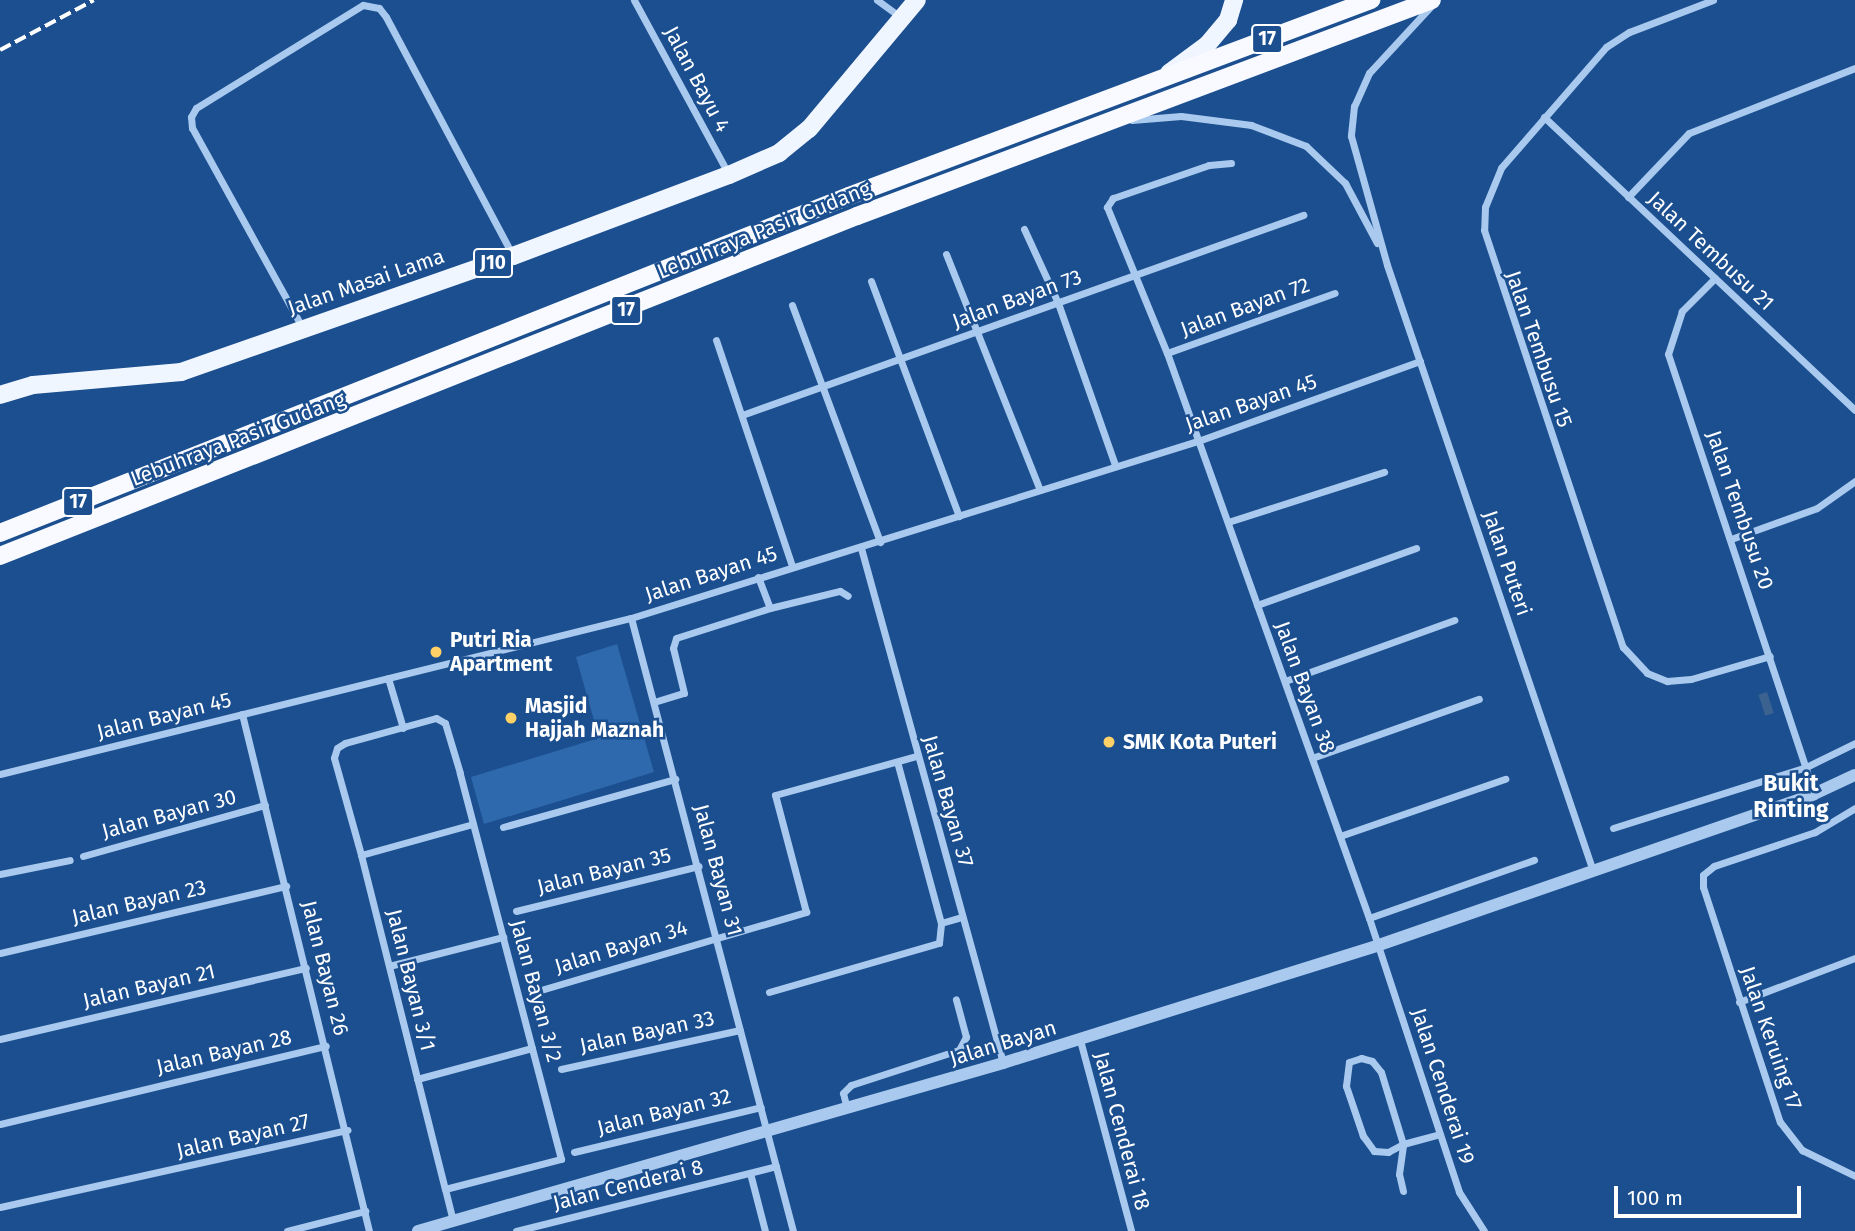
<!DOCTYPE html>
<style>
body{margin:0}
#map{position:relative;width:1855px;height:1231px;overflow:hidden;background:#1b4f8f;font-family:"Fira Sans",sans-serif}
div>[style]{position:absolute}
.green>*{inset:0;background:#2e69ad}
.water>*{inset:0;background:#3c6290;transform-origin:0 0}
.minor>*{height:7px;margin:-3.5px;padding:0 3.5px;transform-origin:3.5px;border-radius:3.5px;background:#a9c9ee}
.tertiary>*{height:12px;margin:-6px;padding:0 6px;transform-origin:6px;border-radius:6px;background:#a9c9ee}
.primary>*{height:18px;margin:-9px;padding:0 9px;transform-origin:9px;border-radius:9px;background:#f0f6ff}
.trunk>*{height:18px;margin:-9px;padding:0 9px;transform-origin:9px;border-radius:9px;background:#f8faff}
.rail>*{height:3.5px;margin-top:-1.75px;transform-origin:0;background:repeating-linear-gradient(90deg,#fff 0 12px,transparent 0 17px)}
.dots>*{width:19px;height:19px;translate:-50% -50%;box-sizing:border-box;border:4px solid #1b4f8f;border-radius:50%}
span{translate:-50% -50%;white-space:nowrap;text-align:center;line-height:1.15;-webkit-text-stroke:5px #1b4f8f;paint-order:stroke}
.shield-label span{padding:2px 5px;background:#1b4f8f;border:2px solid;border-radius:5px;-webkit-text-stroke-width:0}
.shield-label{font-size:19px;color:#fff;font-weight:700}
.street-label{font-size:21px;color:#fff}
.poi-label{font-size:21px;color:#fff;font-weight:700}
.left{translate:0 -50%;text-align:left}
.neighbourhood-label{font-size:23px;color:#fff;font-weight:700}
.scale{position:absolute;left:1614px;top:1186px;width:187px;height:32px;box-sizing:border-box;border:4px solid #fff;border-top:0;padding-left:9px;font-size:21px;line-height:24px;white-space:nowrap;color:#fff;-webkit-text-stroke:5px #1b4f8f;paint-order:stroke}
</style>
<div id="map">
<div class="green">
<div style="clip-path:polygon(617px 644px,654px 772px,484px 824px,471px 777px,599px 738px,576px 657px)"></div>
</div>
<div class="water">
<div style="left:1767px;top:692px;width:22px;height:9px;rotate:72deg"></div>
</div>
<div class="minor">
<div style="left:634px;top:0;width:199px;rotate:61.5deg"></div>
<div style="left:877px;top:0;width:31px;rotate:36deg"></div>
<div style="left:1713px;top:0;width:90px;rotate:159.1deg"></div>
<div style="left:1629px;top:32px;width:27px;rotate:147deg"></div>
<div style="left:1606px;top:47px;width:160px;rotate:131deg"></div>
<div style="left:1501px;top:168px;width:42px;rotate:112.3deg"></div>
<div style="left:1485px;top:207px;width:23px;rotate:92deg"></div>
<div style="left:1484px;top:230px;width:440px;rotate:71.6deg"></div>
<div style="left:1623px;top:647px;width:35px;rotate:47deg"></div>
<div style="left:1647px;top:673px;width:22px;rotate:22deg"></div>
<div style="left:1667px;top:681px;width:24px;rotate:-5deg"></div>
<div style="left:1691px;top:679px;width:82px;rotate:-16.2deg"></div>
<div style="left:1431px;top:6px;width:91px;rotate:132.8deg"></div>
<div style="left:1369px;top:73px;width:36px;rotate:114deg"></div>
<div style="left:1354px;top:106px;width:30px;rotate:96deg"></div>
<div style="left:1351px;top:136px;width:134px;rotate:74.4deg"></div>
<div style="left:1387px;top:265px;width:640px;rotate:71.23deg"></div>
<div style="left:1544px;top:117px;width:427px;rotate:43.3deg"></div>
<div style="left:1132px;top:120px;width:49px;rotate:-4.7deg"></div>
<div style="left:1181px;top:116px;width:71px;rotate:7.3deg"></div>
<div style="left:1251px;top:125px;width:59px;rotate:20.9deg"></div>
<div style="left:1306px;top:146px;width:54px;rotate:43.5deg"></div>
<div style="left:1345px;top:183px;width:68px;rotate:61.9deg"></div>
<div style="left:1231px;top:163px;width:22px;rotate:175deg"></div>
<div style="left:1209px;top:165px;width:102px;rotate:161deg"></div>
<div style="left:1113px;top:198px;width:11px;rotate:124deg"></div>
<div style="left:1107px;top:207px;width:158px;rotate:67.7deg"></div>
<div style="left:1167px;top:353px;width:600px;rotate:70.33deg"></div>
<div style="left:1369px;top:918px;width:288px;rotate:71.8deg"></div>
<div style="left:1459px;top:1192px;width:46px;rotate:57.3deg"></div>
<div style="left:1628px;top:197px;width:88px;rotate:-46.4deg"></div>
<div style="left:1689px;top:133px;width:178px;rotate:-21.4deg"></div>
<div style="left:1024px;top:229px;width:81px;rotate:65.3deg"></div>
<div style="left:1058px;top:303px;width:172px;rotate:70.6deg"></div>
<div style="left:946px;top:254px;width:254px;rotate:68.3deg"></div>
<div style="left:1715px;top:278px;width:47px;rotate:135deg"></div>
<div style="left:1682px;top:311px;width:45px;rotate:108deg"></div>
<div style="left:1668px;top:354px;width:464px;rotate:71.6deg"></div>
<div style="left:871px;top:281px;width:251px;rotate:69.5deg"></div>
<div style="left:792px;top:305px;width:253px;rotate:69.6deg"></div>
<div style="left:302px;top:327px;width:227px;rotate:-118.9deg"></div>
<div style="left:192px;top:128px;width:11px;rotate:-95deg"></div>
<div style="left:191px;top:117px;width:10px;rotate:-61deg"></div>
<div style="left:196px;top:108px;width:196px;rotate:-31.7deg"></div>
<div style="left:363px;top:5px;width:16px;rotate:11deg"></div>
<div style="left:379px;top:8px;width:11px;rotate:52deg"></div>
<div style="left:386px;top:17px;width:271px;rotate:62deg"></div>
<div style="left:716px;top:340px;width:238px;rotate:71.4deg"></div>
<div style="left:1167px;top:353px;width:178px;rotate:-19.7deg"></div>
<div style="left:742px;top:415px;width:596px;rotate:-19.62deg"></div>
<div style="left:1228px;top:522px;width:164px;rotate:-17.8deg"></div>
<div style="left:1731px;top:539px;width:91px;rotate:-19.8deg"></div>
<div style="left:1817px;top:508px;width:47px;rotate:-35.4deg"></div>
<div style="left:861px;top:548px;width:534px;rotate:74.58deg"></div>
<div style="left:758px;top:577px;width:33px;rotate:69deg"></div>
<div style="left:1257px;top:605px;width:169px;rotate:-19.7deg"></div>
<div style="left:631px;top:618px;width:634px;rotate:75.2deg"></div>
<div style="left:388px;top:678px;width:52px;rotate:73.3deg"></div>
<div style="left:1285px;top:681px;width:180px;rotate:-19.8deg"></div>
<div style="left:654px;top:702px;width:31px;rotate:-17deg"></div>
<div style="left:684px;top:693px;width:46px;rotate:-103.7deg"></div>
<div style="left:673px;top:648px;width:10px;rotate:-73deg"></div>
<div style="left:676px;top:638px;width:99px;rotate:-17.7deg"></div>
<div style="left:770px;top:608px;width:72px;rotate:-13.7deg"></div>
<div style="left:840px;top:591px;width:9px;rotate:32deg"></div>
<div style="left:242px;top:714px;width:532px;rotate:76.2deg"></div>
<div style="left:1312px;top:758px;width:177px;rotate:-19.5deg"></div>
<div style="left:898px;top:765px;width:164px;rotate:74.8deg"></div>
<div style="left:941px;top:923px;width:22px;rotate:-16deg"></div>
<div style="left:0;top:774px;width:650px;rotate:-13.89deg"></div>
<div style="left:631px;top:618px;width:594px;rotate:-17.34deg"></div>
<div style="left:1198px;top:441px;width:236px;rotate:-19.8deg"></div>
<div style="left:1855px;top:808px;width:47px;rotate:149deg"></div>
<div style="left:1815px;top:832px;width:107px;rotate:161.4deg"></div>
<div style="left:1714px;top:866px;width:14px;rotate:141deg"></div>
<div style="left:1703px;top:875px;width:12px;rotate:90deg"></div>
<div style="left:1703px;top:887px;width:247px;rotate:71.9deg"></div>
<div style="left:1780px;top:1122px;width:36px;rotate:52deg"></div>
<div style="left:1802px;top:1150px;width:59px;rotate:26.1deg"></div>
<div style="left:503px;top:827px;width:179px;rotate:-15.6deg"></div>
<div style="left:1613px;top:828px;width:202px;rotate:-17.5deg"></div>
<div style="left:1806px;top:767px;width:55px;rotate:-26.1deg"></div>
<div style="left:1340px;top:836px;width:175px;rotate:-19.1deg"></div>
<div style="left:361px;top:855px;width:116px;rotate:-15.5deg"></div>
<div style="left:83px;top:856px;width:189px;rotate:-15.7deg"></div>
<div style="left:0;top:874px;width:71px;rotate:-11.3deg"></div>
<div style="left:516px;top:911px;width:188px;rotate:-13.8deg"></div>
<div style="left:1369px;top:918px;width:175px;rotate:-19.4deg"></div>
<div style="left:0;top:953px;width:294px;rotate:-13.2deg"></div>
<div style="left:389px;top:966px;width:118px;rotate:-14.3deg"></div>
<div style="left:534px;top:992px;width:284px;rotate:-16.4deg"></div>
<div style="left:806px;top:912px;width:121px;rotate:-104.8deg"></div>
<div style="left:775px;top:795px;width:147px;rotate:-15.4deg"></div>
<div style="left:769px;top:992px;width:177px;rotate:-16.1deg"></div>
<div style="left:939px;top:943px;width:20px;rotate:-84deg"></div>
<div style="left:1739px;top:1002px;width:124px;rotate:-20.8deg"></div>
<div style="left:0;top:1039px;width:314px;rotate:-13.1deg"></div>
<div style="left:1080px;top:1040px;width:198px;rotate:75deg"></div>
<div style="left:1361px;top:1058px;width:11px;rotate:15deg"></div>
<div style="left:1372px;top:1061px;width:14px;rotate:51deg"></div>
<div style="left:1381px;top:1072px;width:75px;rotate:73deg"></div>
<div style="left:1403px;top:1144px;width:17px;rotate:152deg"></div>
<div style="left:1388px;top:1152px;width:14px;rotate:-176deg"></div>
<div style="left:1374px;top:1151px;width:19px;rotate:-126deg"></div>
<div style="left:1363px;top:1136px;width:53px;rotate:-108.8deg"></div>
<div style="left:1346px;top:1086px;width:24px;rotate:-83deg"></div>
<div style="left:1349px;top:1062px;width:13px;rotate:-18deg"></div>
<div style="left:561px;top:1069px;width:183px;rotate:-12.3deg"></div>
<div style="left:417px;top:1079px;width:119px;rotate:-15.1deg"></div>
<div style="left:847px;top:1109px;width:16px;rotate:-104deg"></div>
<div style="left:843px;top:1093px;width:11px;rotate:-45deg"></div>
<div style="left:851px;top:1085px;width:114px;rotate:-18deg"></div>
<div style="left:959px;top:1050px;width:15px;rotate:-62deg"></div>
<div style="left:966px;top:1037px;width:39px;rotate:-105deg"></div>
<div style="left:0;top:1124px;width:335px;rotate:-13.5deg"></div>
<div style="left:574px;top:1152px;width:192px;rotate:-13.5deg"></div>
<div style="left:750px;top:1173px;width:60px;rotate:75.5deg"></div>
<div style="left:445px;top:1189px;width:120px;rotate:-14.5deg"></div>
<div style="left:561px;top:1159px;width:399px;rotate:-104.7deg"></div>
<div style="left:460px;top:773px;width:52px;rotate:-106.7deg"></div>
<div style="left:445px;top:723px;width:10px;rotate:-151deg"></div>
<div style="left:436px;top:718px;width:94px;rotate:164.6deg"></div>
<div style="left:345px;top:743px;width:9px;rotate:148deg"></div>
<div style="left:337px;top:748px;width:10px;rotate:107deg"></div>
<div style="left:334px;top:758px;width:101px;rotate:74.4deg"></div>
<div style="left:361px;top:855px;width:344px;rotate:75.9deg"></div>
<div style="left:445px;top:1189px;width:33px;rotate:76deg"></div>
<div style="left:1403px;top:1191px;width:17px;rotate:-103deg"></div>
<div style="left:1399px;top:1174px;width:30px;rotate:-82deg"></div>
<div style="left:1403px;top:1144px;width:38px;rotate:-15deg"></div>
<div style="left:0;top:1207px;width:356px;rotate:-12.5deg"></div>
<div style="left:287px;top:1231px;width:81px;rotate:-14.4deg"></div>
<div style="left:516px;top:1231px;width:268px;rotate:-14deg"></div>
</div>
<div class="tertiary">
<div style="left:418px;top:1231px;width:609px;rotate:-16.02deg"></div>
<div style="left:1003px;top:1063px;width:394px;rotate:-17.4deg"></div>
<div style="left:1379px;top:945px;width:460px;rotate:-19.1deg"></div>
<div style="left:1814px;top:794px;width:45px;rotate:-24.9deg"></div>
</div>
<div class="primary">
<div style="left:1169px;top:73px;width:47px;rotate:-36.4deg"></div>
<div style="left:1207px;top:45px;width:33px;rotate:-50deg"></div>
<div style="left:1228px;top:20px;width:21px;rotate:-73deg"></div>
<div style="left:0;top:395px;width:34px;rotate:-17deg"></div>
<div style="left:33px;top:385px;width:149px;rotate:-5deg"></div>
<div style="left:181px;top:372px;width:352px;rotate:-19.3deg"></div>
<div style="left:513px;top:256px;width:231px;rotate:-20.6deg"></div>
<div style="left:729px;top:175px;width:55px;rotate:-23.7deg"></div>
<div style="left:779px;top:153px;width:38px;rotate:-39deg"></div>
<div style="left:809px;top:129px;width:168px;rotate:-50.1deg"></div>
</div>
<div class="trunk">
<div style="left:0;top:533px;width:913px;rotate:-21.65deg"></div>
<div style="left:849px;top:196px;width:558px;rotate:-20.58deg"></div>
<div style="left:0;top:556px;width:922px;rotate:-21.64deg"></div>
<div style="left:857px;top:216px;width:614px;rotate:-20.59deg"></div>
</div>
<div class="rail">
<div style="left:0;top:50px;width:106px;rotate:-28deg"></div>
</div>
<div class="dots">
<div style="left:436px;top:652px;background:#ffd166"></div>
<div style="left:511px;top:718px;background:#ffd166"></div>
<div style="left:1109px;top:742px;background:#ffd166"></div>
</div>
<div class="shield-label">
<span style="left:1267px;top:39px">17</span>
<span style="left:493px;top:263px">J10</span>
<span style="left:626px;top:310px">17</span>
<span style="left:78px;top:502px">17</span>
</div>
<div class="street-label">
<span style="left:697px;top:79px;rotate:62deg">Jalan Bayu 4</span>
<span style="left:764px;top:230px;rotate:-22deg">Lebuhraya Pasir Gudang</span>
<span style="left:1711px;top:251px;rotate:43deg">Jalan Tembusu 21</span>
<span style="left:366px;top:282px;rotate:-19deg">Jalan Masai Lama</span>
<span style="left:1017px;top:299px;rotate:-20deg">Jalan Bayan 73</span>
<span style="left:1245px;top:307px;rotate:-20deg">Jalan Bayan 72</span>
<span style="left:1539px;top:349px;rotate:71deg">Jalan Tembusu 15</span>
<span style="left:1251px;top:403px;rotate:-19deg">Jalan Bayan 45</span>
<span style="left:238px;top:439px;rotate:-21deg">Lebuhraya Pasir Gudang</span>
<span style="left:1740px;top:510px;rotate:71deg">Jalan Tembusu 20</span>
<span style="left:1507px;top:563px;rotate:71deg">Jalan Puteri</span>
<span style="left:711px;top:574px;rotate:-18deg">Jalan Bayan 45</span>
<span style="left:1305px;top:687px;rotate:70deg">Jalan Bayan 38</span>
<span style="left:164px;top:716px;rotate:-14deg">Jalan Bayan 45</span>
<span style="left:948px;top:801px;rotate:74deg">Jalan Bayan 37</span>
<span style="left:169px;top:814px;rotate:-15deg">Jalan Bayan 30</span>
<span style="left:718px;top:870px;rotate:75deg">Jalan Bayan 31</span>
<span style="left:604px;top:871px;rotate:-14deg">Jalan Bayan 35</span>
<span style="left:139px;top:902px;rotate:-13deg">Jalan Bayan 23</span>
<span style="left:621px;top:947px;rotate:-17deg">Jalan Bayan 34</span>
<span style="left:325px;top:968px;rotate:76deg">Jalan Bayan 26</span>
<span style="left:411px;top:980px;rotate:76deg">Jalan Bayan 3/1</span>
<span style="left:149px;top:986px;rotate:-13deg">Jalan Bayan 21</span>
<span style="left:536px;top:991px;rotate:75deg">Jalan Bayan 3/2</span>
<span style="left:647px;top:1032px;rotate:-12deg">Jalan Bayan 33</span>
<span style="left:1771px;top:1038px;rotate:71deg">Jalan Keruing 17</span>
<span style="left:1003px;top:1043px;rotate:-17deg">Jalan Bayan</span>
<span style="left:224px;top:1052px;rotate:-13deg">Jalan Bayan 28</span>
<span style="left:1443px;top:1086px;rotate:72deg">Jalan Cenderai 19</span>
<span style="left:664px;top:1112px;rotate:-14deg">Jalan Bayan 32</span>
<span style="left:1122px;top:1131px;rotate:75deg">Jalan Cenderai 18</span>
<span style="left:243px;top:1136px;rotate:-13deg">Jalan Bayan 27</span>
<span style="left:628px;top:1185px;rotate:-14deg">Jalan Cenderai 8</span>
</div>
<div class="poi-label">
<span class="left" style="left:450px;top:652px">Putri Ria<br>Apartment</span>
<span class="left" style="left:525px;top:718px">Masjid<br>Hajjah Maznah</span>
<span class="left" style="left:1123px;top:742px">SMK Kota Puteri</span>
</div>
<div class="neighbourhood-label">
<span style="left:1791px;top:796px">Bukit<br>Rinting</span>
</div>
<div class="scale">100 m</div>
</div>
